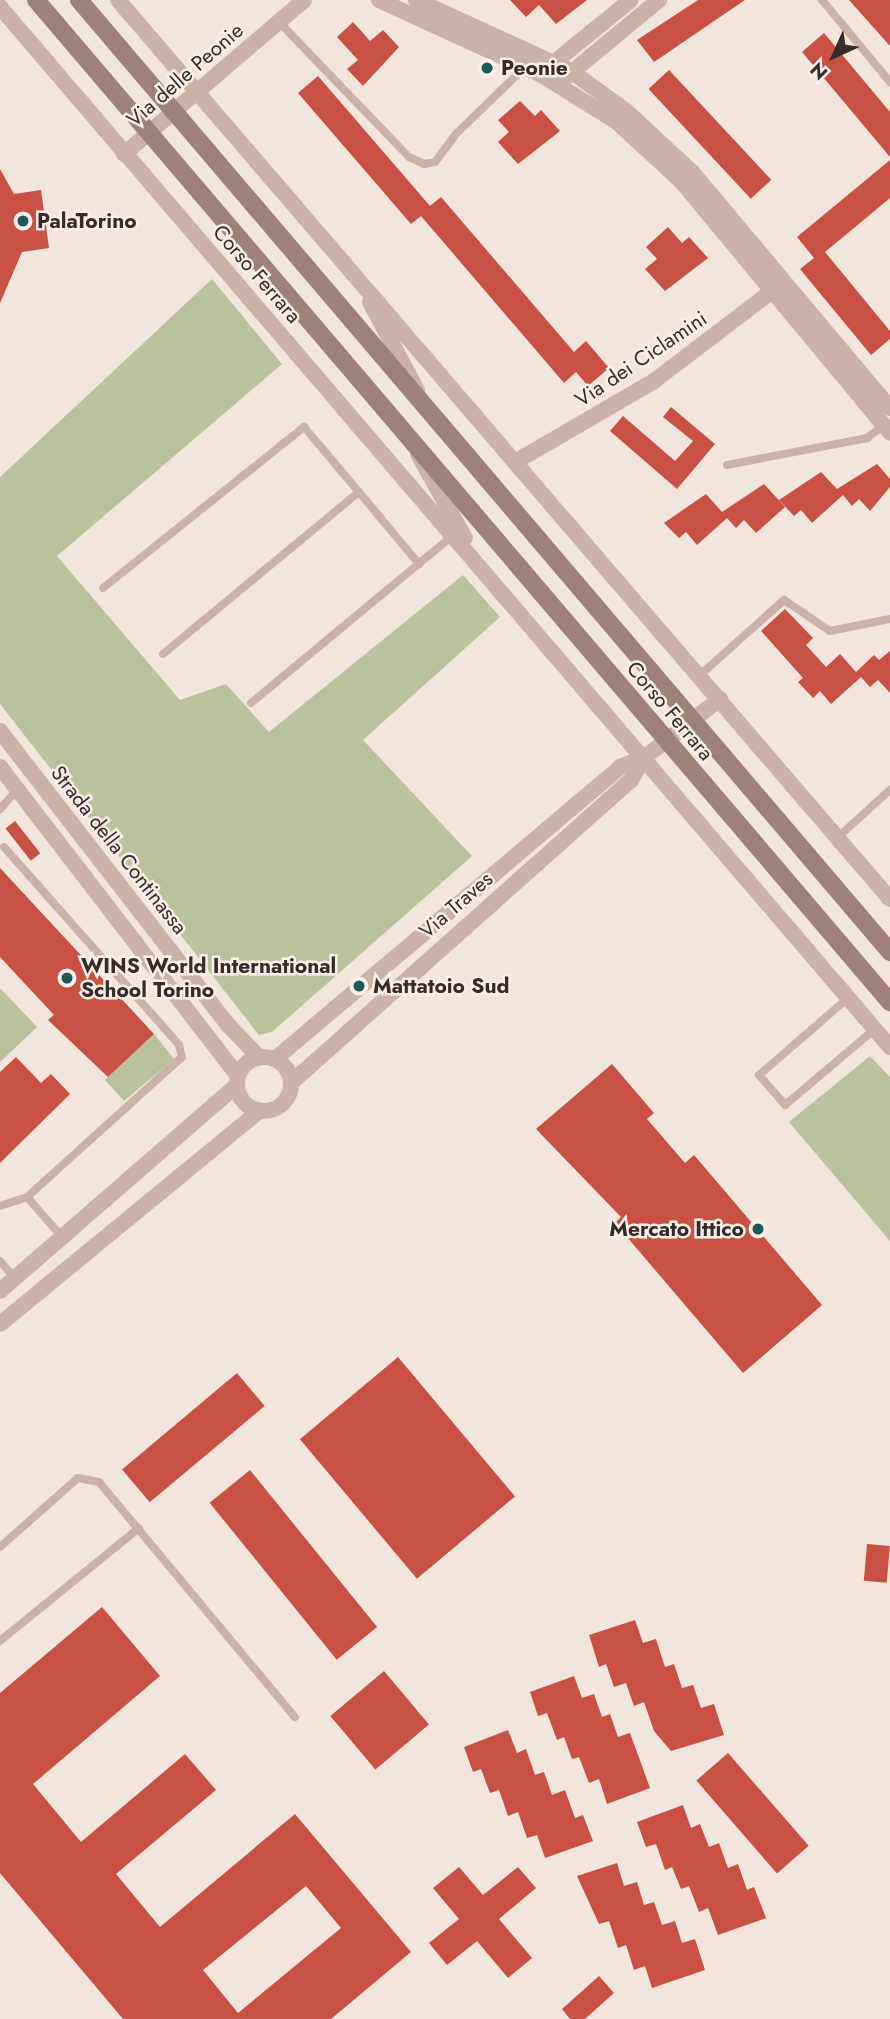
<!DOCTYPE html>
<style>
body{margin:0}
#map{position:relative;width:890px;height:2019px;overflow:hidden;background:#f2e5dc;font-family:Jost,sans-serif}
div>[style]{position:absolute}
.green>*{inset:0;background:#bac29b}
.building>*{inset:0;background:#c85144;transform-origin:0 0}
.lane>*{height:8px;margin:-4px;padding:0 4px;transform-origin:4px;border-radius:4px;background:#cbb2a7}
.street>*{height:16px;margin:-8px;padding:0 8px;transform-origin:8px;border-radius:8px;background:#cbb2a7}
.street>.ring{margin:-8px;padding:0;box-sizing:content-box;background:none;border:16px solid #cbb2a7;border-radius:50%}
.secondary>*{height:18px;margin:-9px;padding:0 9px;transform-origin:9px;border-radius:9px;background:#9f8179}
.dots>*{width:19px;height:19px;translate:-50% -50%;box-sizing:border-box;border:4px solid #faefe8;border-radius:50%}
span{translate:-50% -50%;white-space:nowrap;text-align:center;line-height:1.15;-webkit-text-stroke:5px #faefe8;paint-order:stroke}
.poi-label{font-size:21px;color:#372b28;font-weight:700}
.left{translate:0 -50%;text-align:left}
.right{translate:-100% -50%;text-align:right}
.street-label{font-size:21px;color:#372b28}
.north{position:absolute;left:799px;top:21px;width:70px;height:70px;-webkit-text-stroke:5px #faefe8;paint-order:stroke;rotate:225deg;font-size:19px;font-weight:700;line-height:28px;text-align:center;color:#372b28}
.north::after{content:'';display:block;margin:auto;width:24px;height:32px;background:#372b28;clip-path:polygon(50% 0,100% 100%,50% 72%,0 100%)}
</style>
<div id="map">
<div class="green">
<div style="clip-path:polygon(212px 279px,282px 364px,57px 556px,180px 700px,226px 684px,269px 732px,463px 575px,500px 617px,363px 740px,472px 856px,272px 1032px,259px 1035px,0 704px,0 477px)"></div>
<div style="clip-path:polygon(0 988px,37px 1027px,0 1062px)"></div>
<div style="clip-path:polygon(154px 1034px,174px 1059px,124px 1101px,105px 1080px)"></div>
<div style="clip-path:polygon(870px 1056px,890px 1077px,890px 1241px,789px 1122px)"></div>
</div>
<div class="building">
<div style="clip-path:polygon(510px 0,587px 0,556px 24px,539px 5px,526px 17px)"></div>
<div style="clip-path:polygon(698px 0,745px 0,654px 62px,637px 40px)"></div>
<div style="clip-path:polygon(849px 0,890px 0,890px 46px)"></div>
<div style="clip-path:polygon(353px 22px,370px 41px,383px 30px,399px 47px,363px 86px,347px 69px,358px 60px,337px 37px)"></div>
<div style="clip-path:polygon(824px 33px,890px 112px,890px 157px,802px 52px)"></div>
<div style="left:669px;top:70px;width:150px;height:28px;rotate:47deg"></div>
<div style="clip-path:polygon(318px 76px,430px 206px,441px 197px,574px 352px,586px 341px,609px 368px,588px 386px,576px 372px,564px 383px,421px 216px,411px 224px,298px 93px)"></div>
<div style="clip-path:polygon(520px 101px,535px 116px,541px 110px,560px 131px,518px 164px,498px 142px,509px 132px,498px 120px)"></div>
<div style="clip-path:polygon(890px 160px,890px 198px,825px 252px,890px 331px,890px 339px,871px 355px,800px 269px,814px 258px,797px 237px)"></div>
<div style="clip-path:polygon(0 169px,14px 194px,41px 190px,49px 248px,22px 252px,0 303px)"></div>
<div style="clip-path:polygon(668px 227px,682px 243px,689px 237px,708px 258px,665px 291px,645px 269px,657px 259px,646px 247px)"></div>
<div style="clip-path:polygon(671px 407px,715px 444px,677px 489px,610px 431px,623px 416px,675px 461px,693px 441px,663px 417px)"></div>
<div style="clip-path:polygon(877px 464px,890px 479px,890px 487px,870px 511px,859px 499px,852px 506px,843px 495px,812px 523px,801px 510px,794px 516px,779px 500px,821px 472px,837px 489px)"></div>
<div style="clip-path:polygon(764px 484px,785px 507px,756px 533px,744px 520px,736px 528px,727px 518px,697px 545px,686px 532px,679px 538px,664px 523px,706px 494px,722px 512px)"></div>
<div style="clip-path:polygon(785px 609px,813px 638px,806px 645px,826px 667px,840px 654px,856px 672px,874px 655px,879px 660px,890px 651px,890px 693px,878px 680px,870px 687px,861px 677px,831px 704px,820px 691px,813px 698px,798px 682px,803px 678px,761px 631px)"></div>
<div style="left:15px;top:821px;width:41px;height:12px;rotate:52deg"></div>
<div style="clip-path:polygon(0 868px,154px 1034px,108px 1077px,48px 1020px,54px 1015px,0 957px)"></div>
<div style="clip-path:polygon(16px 1057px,41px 1083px,51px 1074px,70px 1094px,0 1163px,0 1072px)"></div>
<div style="clip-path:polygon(612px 1064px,654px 1113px,647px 1119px,685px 1163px,694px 1155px,822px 1305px,743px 1373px,615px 1223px,621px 1217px,536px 1129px)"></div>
<div style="left:398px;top:1357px;width:182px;height:128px;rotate:50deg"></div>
<div style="left:237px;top:1373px;width:43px;height:150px;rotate:50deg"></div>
<div style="left:250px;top:1470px;width:202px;height:52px;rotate:51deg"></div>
<div style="left:867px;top:1544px;width:23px;height:37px;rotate:5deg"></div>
<div style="clip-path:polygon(evenodd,102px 1607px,160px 1676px,33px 1784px,81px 1842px,185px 1754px,216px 1790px,116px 1874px,160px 1927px,295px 1814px,411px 1952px,331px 2019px,123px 2019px,0 1873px,0 1693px,102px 1607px,306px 1886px,341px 1928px,238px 2013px,203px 1970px,306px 1886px)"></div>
<div style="clip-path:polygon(635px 1620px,643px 1643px,656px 1639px,665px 1667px,674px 1664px,682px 1688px,693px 1685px,701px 1708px,714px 1704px,724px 1735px,671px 1751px,654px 1731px,644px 1702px,634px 1706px,626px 1683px,614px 1687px,606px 1664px,599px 1667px,589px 1635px)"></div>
<div style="left:384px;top:1671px;width:70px;height:70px;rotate:50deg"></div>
<div style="clip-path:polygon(574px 1676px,582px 1698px,594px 1694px,602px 1717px,610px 1714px,618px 1737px,630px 1733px,650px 1788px,607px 1804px,599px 1779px,589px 1783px,579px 1757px,572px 1759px,564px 1737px,557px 1740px,547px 1713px,538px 1716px,530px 1692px)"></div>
<div style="clip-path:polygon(508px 1730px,517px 1753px,526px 1749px,535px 1775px,544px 1772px,552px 1795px,565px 1790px,575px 1818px,583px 1815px,593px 1841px,545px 1858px,537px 1835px,527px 1838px,518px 1812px,508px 1816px,499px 1790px,490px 1793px,481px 1769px,473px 1772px,464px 1747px)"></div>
<div style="left:728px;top:1753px;width:123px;height:42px;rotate:49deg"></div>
<div style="clip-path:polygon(683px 1805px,691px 1828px,700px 1824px,709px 1847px,719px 1843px,728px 1868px,738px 1864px,747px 1890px,754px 1887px,766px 1918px,718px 1935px,708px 1908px,699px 1912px,689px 1886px,681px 1889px,672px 1867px,665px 1870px,656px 1844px,646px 1847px,637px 1822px)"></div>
<div style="clip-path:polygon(617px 1863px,624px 1886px,637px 1882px,644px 1905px,654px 1902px,662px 1925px,675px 1921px,682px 1943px,695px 1939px,705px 1970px,652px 1988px,645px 1966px,634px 1970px,626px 1945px,618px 1948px,609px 1921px,599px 1924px,577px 1876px)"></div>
<div style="clip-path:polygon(459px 1867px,483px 1895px,518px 1867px,536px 1888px,499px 1919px,532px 1958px,508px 1978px,477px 1941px,447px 1965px,429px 1943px,459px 1919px,433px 1888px)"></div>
<div style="clip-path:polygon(599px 1976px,614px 1993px,585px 2019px,570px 2019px,562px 2009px)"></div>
</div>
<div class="lane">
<div style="left:822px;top:0;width:107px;rotate:50.3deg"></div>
<div style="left:279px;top:22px;width:187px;rotate:46.1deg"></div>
<div style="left:409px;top:157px;width:17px;rotate:25deg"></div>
<div style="left:424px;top:164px;width:11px;rotate:-10deg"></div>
<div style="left:435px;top:162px;width:36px;rotate:-53deg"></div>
<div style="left:457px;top:133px;width:95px;rotate:-44.1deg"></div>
<div style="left:727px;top:465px;width:143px;rotate:-10.9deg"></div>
<div style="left:867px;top:438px;width:21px;rotate:-37deg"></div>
<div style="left:103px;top:588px;width:258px;rotate:-38.7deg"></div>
<div style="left:304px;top:427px;width:85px;rotate:49.8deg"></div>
<div style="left:163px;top:654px;width:254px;rotate:-39.6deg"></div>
<div style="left:359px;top:492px;width:94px;rotate:50.2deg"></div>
<div style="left:700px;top:675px;width:113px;rotate:-41.8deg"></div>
<div style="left:784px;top:600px;width:55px;rotate:34deg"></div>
<div style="left:830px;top:631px;width:61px;rotate:-11.3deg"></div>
<div style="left:251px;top:703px;width:261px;rotate:-39.7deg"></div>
<div style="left:0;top:809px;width:25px;rotate:-48deg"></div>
<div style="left:837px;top:838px;width:72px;rotate:-42.2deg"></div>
<div style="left:4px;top:847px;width:264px;rotate:48.5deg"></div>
<div style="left:179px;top:1045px;width:12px;rotate:76deg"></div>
<div style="left:182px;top:1057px;width:209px;rotate:137.9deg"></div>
<div style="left:848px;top:998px;width:118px;rotate:139.1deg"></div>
<div style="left:759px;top:1075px;width:40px;rotate:49deg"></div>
<div style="left:785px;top:1105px;width:118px;rotate:-40.2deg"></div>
<div style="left:0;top:1206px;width:28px;rotate:-18deg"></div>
<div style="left:27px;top:1197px;width:55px;rotate:48.7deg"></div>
<div style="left:0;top:1261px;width:23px;rotate:49deg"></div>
<div style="left:0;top:1547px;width:104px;rotate:-41.5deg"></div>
<div style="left:78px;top:1478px;width:21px;rotate:11deg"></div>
<div style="left:99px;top:1482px;width:306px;rotate:50.2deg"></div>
<div style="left:0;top:1641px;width:179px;rotate:-39.1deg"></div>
</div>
<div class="street">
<div style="left:118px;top:0;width:1185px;rotate:49.35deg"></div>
<div style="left:379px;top:0;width:177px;rotate:24.7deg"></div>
<div style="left:540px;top:74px;width:91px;rotate:31.9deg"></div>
<div style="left:617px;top:122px;width:87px;rotate:42.7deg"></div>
<div style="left:681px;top:181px;width:327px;rotate:50.3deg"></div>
<div style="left:416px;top:0;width:170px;rotate:24.6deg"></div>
<div style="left:571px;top:71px;width:68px;rotate:36deg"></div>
<div style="left:626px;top:111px;width:90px;rotate:42.7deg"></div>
<div style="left:692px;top:172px;width:308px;rotate:50deg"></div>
<div style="left:0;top:7px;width:1369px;rotate:49.44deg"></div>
<div style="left:546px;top:69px;width:109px;rotate:-39.1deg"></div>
<div style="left:566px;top:77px;width:121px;rotate:-39.6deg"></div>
<div style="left:124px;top:154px;width:237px;rotate:-40.5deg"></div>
<div style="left:370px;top:302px;width:100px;rotate:61.9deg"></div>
<div style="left:418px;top:454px;width:96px;rotate:60.8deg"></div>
<div style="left:515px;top:462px;width:161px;rotate:-30.2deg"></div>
<div style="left:654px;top:381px;width:158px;rotate:-37.3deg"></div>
<div style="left:0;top:731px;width:372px;rotate:52.2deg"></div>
<div style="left:228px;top:1025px;width:45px;rotate:45.9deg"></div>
<div style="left:0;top:767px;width:390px;rotate:52.4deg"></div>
<div class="ring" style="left:237px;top:1057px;width:38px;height:38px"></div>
<div style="left:275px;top:1059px;width:452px;rotate:-40.2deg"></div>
<div style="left:620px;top:767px;width:27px;rotate:-22deg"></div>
<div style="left:292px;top:1082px;width:454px;rotate:-41.7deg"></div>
<div style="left:631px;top:780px;width:27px;rotate:-59deg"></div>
<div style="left:645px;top:757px;width:95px;rotate:-37.7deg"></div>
<div style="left:0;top:1291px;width:314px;rotate:-41deg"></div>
<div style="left:0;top:1324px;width:335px;rotate:-39.4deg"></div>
</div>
<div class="secondary">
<div style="left:36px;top:0;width:1317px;rotate:49.56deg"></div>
<div style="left:79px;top:0;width:1251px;rotate:49.57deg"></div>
</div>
<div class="dots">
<div style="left:487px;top:68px;background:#1d5a55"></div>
<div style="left:23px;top:221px;background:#1d5a55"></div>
<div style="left:67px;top:978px;background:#1d5a55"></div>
<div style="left:359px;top:986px;background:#1d5a55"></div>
<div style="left:758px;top:1229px;background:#1d5a55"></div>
</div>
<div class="poi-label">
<span class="left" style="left:501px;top:68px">Peonie</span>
<span class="left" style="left:37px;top:221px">PalaTorino</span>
<span class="left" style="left:81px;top:978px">WINS World International<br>School Torino</span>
<span class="left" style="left:373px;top:986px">Mattatoio Sud</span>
<span class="right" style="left:744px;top:1229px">Mercato Ittico</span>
</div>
<div class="street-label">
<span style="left:185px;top:75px;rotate:-41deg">Via delle Peonie</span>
<span style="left:257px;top:274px;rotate:49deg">Corso Ferrara</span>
<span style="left:641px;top:359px;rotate:-34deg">Via dei Ciclamini</span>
<span style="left:670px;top:711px;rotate:50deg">Corso Ferrara</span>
<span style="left:119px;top:850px;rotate:52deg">Strada della Continassa</span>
<span style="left:456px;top:905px;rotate:-41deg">Via Traves</span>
</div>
<div class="north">N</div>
</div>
